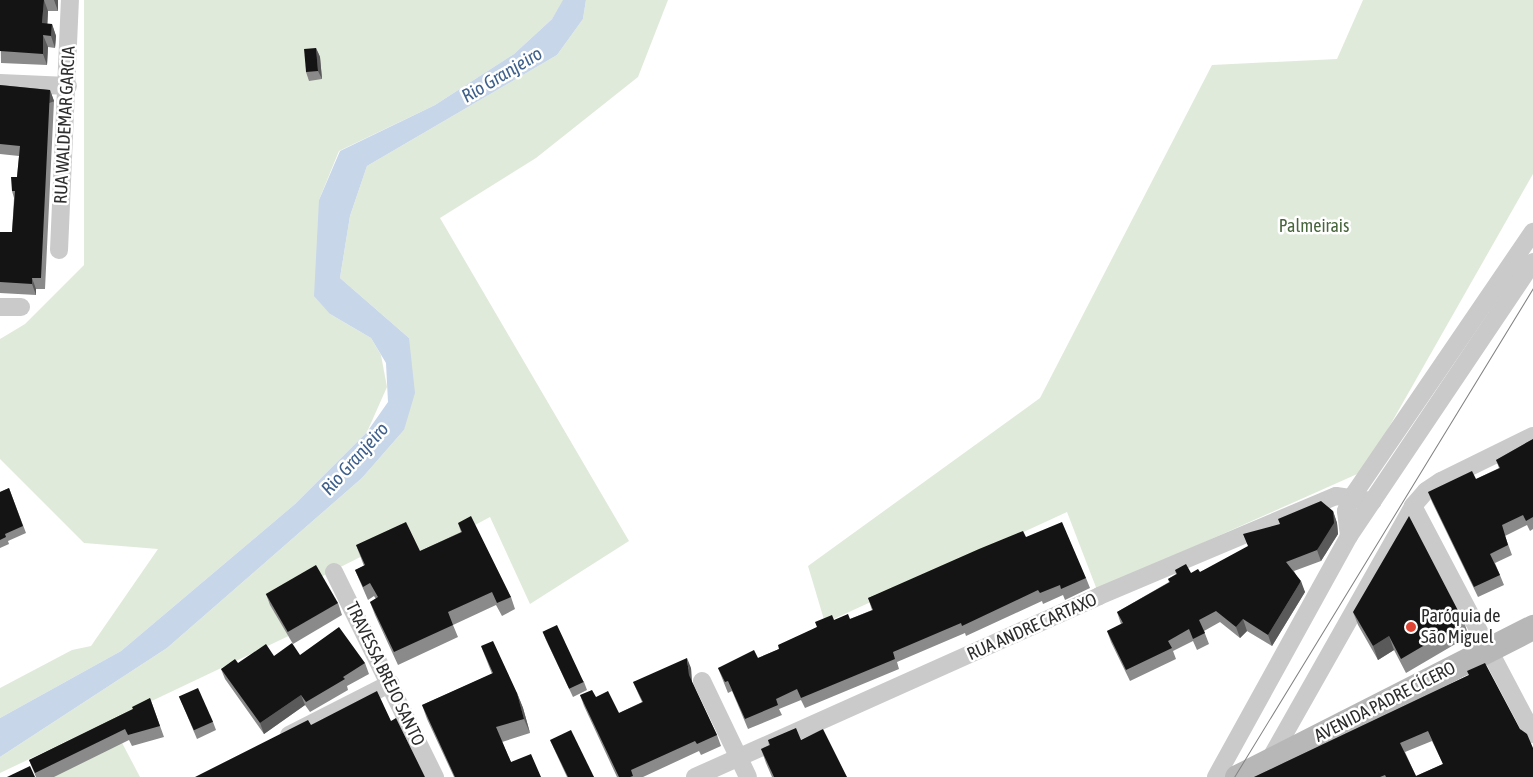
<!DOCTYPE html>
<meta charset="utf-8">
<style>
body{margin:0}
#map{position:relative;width:1533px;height:777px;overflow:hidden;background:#fff;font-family:"Asap Condensed",sans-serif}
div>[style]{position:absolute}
.green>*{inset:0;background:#e0eada}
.water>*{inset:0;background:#c7d6e9}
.street>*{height:18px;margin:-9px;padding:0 9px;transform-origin:9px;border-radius:9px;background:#cacaca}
.secondary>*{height:25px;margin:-12.5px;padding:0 12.5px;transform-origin:12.5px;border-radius:12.5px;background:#b7b7b7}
.tram>*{height:1px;margin:-0.5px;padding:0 0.5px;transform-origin:0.5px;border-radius:0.5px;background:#828282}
.wall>*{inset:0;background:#8a8a8a}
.shaded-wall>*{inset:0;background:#5a5a5a;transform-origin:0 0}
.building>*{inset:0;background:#141414;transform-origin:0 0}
.dots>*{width:14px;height:14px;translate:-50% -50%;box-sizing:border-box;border:2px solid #fff;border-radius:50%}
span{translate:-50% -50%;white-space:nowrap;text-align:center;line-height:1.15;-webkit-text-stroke:5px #fff;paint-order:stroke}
.street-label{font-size:18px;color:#2d2d2d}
.park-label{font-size:18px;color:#48663c}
.poi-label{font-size:18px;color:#2d2d2d}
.left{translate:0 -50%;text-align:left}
.water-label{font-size:19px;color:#3e608b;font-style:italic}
</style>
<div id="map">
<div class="green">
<div style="clip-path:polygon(84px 0,564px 0,552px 19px,514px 54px,435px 105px,339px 151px,319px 200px,330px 314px,371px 338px,381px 355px,387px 387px,367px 432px,295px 504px,121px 651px,0 718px,0 688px,72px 650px,91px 646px,158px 549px,84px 543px,0 459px,0 339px,25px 324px,84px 265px)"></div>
<div style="clip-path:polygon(586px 0,668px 0,638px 77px,536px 158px,440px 218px,629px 541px,530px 604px,490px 517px,421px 554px,410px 532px,279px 598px,297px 632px,0 773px,0 757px,167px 648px,362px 478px,404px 430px,409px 338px,340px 278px,350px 216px,367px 166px,557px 55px,583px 19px)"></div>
<div style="clip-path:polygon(1363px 0,1533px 0,1533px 174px,1364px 471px,1097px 590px,1067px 512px,825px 623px,808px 566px,1040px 398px,1212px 65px,1337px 59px)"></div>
<div style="clip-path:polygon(120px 739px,140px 777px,48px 777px)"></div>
</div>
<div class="water">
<div style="clip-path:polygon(563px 0,586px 0,583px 19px,557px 55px,367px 166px,350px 216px,340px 278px,409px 338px,415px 393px,404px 430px,362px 478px,167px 648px,0 757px,0 718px,121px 651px,295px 504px,367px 432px,388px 402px,386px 363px,371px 338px,330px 314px,314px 296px,319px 200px,340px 151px,435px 105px,514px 54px,552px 19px)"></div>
</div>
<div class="street">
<div style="left:0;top:83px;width:68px;rotate:2.5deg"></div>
<div style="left:59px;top:250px;width:250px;rotate:-87.5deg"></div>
<div style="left:0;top:307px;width:21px"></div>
<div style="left:1413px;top:506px;width:258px;rotate:62.2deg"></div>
<div style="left:1349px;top:536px;width:25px;rotate:-97deg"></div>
<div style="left:1346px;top:511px;width:15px;rotate:-67deg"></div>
<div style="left:1352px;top:497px;width:321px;rotate:-55.7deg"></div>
<div style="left:334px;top:572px;width:229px;rotate:63.8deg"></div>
<div style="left:702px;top:681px;width:106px;rotate:64.4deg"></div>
<div style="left:289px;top:735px;width:114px;rotate:-27deg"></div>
<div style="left:1269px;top:761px;width:293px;rotate:-60.5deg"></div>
<div style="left:1413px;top:506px;width:20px;rotate:-49deg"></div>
<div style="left:1426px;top:491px;width:18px;rotate:-34deg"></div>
<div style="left:1441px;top:481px;width:102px;rotate:-26.1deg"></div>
<div style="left:695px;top:777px;width:443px;rotate:-24.1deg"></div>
<div style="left:1099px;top:596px;width:257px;rotate:-22.9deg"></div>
<div style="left:1336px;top:496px;width:37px;rotate:8deg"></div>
<div style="left:1216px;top:777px;width:275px;rotate:-61.1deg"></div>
<div style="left:1349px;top:536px;width:330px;rotate:-56.1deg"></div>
</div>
<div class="secondary">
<div style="left:1237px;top:777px;width:332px;rotate:-26.9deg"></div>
</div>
<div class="tram">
<div style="left:1234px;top:777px;width:573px;rotate:-58.56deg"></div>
</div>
<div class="wall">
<div style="clip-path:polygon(0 0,58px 0,58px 11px,48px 11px,47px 24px,52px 24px,56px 36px,55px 48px,48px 47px,47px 65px,1px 63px)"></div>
<div style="clip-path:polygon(316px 48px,320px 57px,322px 79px,309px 81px,306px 72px)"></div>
<div style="clip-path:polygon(0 85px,50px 90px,54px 101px,45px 289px,36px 289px,36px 295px,0 293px,0 232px,12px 232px,14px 198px,12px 191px,17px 177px,19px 156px,0 154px,0 160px)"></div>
<div style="clip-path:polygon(1533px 439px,1533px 529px,1530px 531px,1527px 525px,1505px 536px,1512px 555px,1495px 563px,1504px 585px,1478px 597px,1432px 502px,1428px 492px,1476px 479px,1499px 468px,1496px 460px)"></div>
<div style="clip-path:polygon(9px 488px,26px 533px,8px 541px,9px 544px,0 548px,0 492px)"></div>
<div style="clip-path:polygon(1333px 511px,1337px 523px,1338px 534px,1321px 561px,1294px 571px,1305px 592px,1272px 646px,1247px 631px,1240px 638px,1220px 622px,1204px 631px,1209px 644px,1197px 650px,1193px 641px,1173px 651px,1176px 659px,1130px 681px,1111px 642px,1107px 631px,1121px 624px,1117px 612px,1169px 582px,1168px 579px,1176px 574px,1175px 570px,1191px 573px,1200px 572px)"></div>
<div style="clip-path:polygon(458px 523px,511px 597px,515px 609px,502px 616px,496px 605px,453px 625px,458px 637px,398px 665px,375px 615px,370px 602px,376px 599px,374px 596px,368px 600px,355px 570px,364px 566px,356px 545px,420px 551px,461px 532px)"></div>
<div style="clip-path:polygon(1026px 537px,1086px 578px,1090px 588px,1065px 600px,1063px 595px,1043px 604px,1042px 601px,966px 636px,965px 633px,897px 662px,899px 669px,805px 708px,801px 700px,779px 709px,782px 715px,748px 729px,732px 691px,728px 693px,718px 668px,758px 658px,779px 649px,817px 627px,834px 620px,850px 619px,872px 610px,868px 598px)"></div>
<div style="clip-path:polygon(266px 594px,338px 603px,342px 615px,293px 644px,270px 605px)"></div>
<div style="clip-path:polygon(1353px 612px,1464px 622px,1469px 636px,1406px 673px,1394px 650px,1378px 660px,1358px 625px)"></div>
<div style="clip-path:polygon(543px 632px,584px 682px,587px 690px,573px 697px,546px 640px)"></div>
<div style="clip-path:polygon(481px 646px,517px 693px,523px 708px,530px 733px,502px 742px,511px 762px,541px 777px,454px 777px,427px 719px,422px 705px,492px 674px)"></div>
<div style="clip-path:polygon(300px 655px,365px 663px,369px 674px,347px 686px,348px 690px,310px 712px,305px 705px,264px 734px,225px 679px,221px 669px,238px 663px,274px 656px)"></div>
<div style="clip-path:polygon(691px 668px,692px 683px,717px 735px,721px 746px,701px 755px,699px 751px,643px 777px,617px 777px,584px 706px,580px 695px,596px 697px,619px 713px,642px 702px,633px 682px)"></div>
<div style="clip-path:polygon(evenodd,1467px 671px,1533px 777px,1254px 777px,1469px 675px,1467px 671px,1432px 741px,1443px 764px,1416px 776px,1405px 752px,1432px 741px)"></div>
<div style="clip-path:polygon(179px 696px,213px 722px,216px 730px,197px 739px)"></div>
<div style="clip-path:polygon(150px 698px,164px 737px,132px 746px,129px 740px,54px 777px,36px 777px,29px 760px,133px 709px)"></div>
<div style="clip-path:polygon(550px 740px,594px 777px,567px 777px,555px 751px)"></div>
<div style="clip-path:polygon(768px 740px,801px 740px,847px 777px,772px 777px,766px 763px,761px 749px,769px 745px)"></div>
</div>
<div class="shaded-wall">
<div style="clip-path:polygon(44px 0,48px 11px,47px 35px,42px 23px)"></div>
<div style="clip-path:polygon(54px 0,58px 0,58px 11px)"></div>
<div style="clip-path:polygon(52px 24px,56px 36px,55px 48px,51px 36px)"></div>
<div style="clip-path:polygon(43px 35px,48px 47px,47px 65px,43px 54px)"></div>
<div style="clip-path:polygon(316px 48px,320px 57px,322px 79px,318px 71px)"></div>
<div style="left:50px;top:90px;width:12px;height:188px;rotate:70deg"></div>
<div style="clip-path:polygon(32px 278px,36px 289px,36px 295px,32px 284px)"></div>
<div style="clip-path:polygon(1333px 511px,1337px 523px,1338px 534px,1321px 561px,1317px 550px)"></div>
<div style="clip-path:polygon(1301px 581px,1305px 592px,1272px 646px,1268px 635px)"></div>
<div style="clip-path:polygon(1243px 619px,1247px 631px,1240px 638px,1236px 627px)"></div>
<div style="clip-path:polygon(1389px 636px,1394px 650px,1378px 660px,1373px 646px)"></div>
<div style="clip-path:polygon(687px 658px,691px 668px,692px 686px,689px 675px)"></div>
<div style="clip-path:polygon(517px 693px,523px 708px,530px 733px,524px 719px)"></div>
<div style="clip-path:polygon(301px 695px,305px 705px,264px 734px,260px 723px)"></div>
</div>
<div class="building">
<div style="clip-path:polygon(0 0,44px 0,42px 23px,52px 24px,51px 36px,43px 35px,43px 54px,0 51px)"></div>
<div style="left:316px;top:48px;width:23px;height:12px;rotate:85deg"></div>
<div style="clip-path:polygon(0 85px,50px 90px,41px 278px,32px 278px,32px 284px,0 282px,0 232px,12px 232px,15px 191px,12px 191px,11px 177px,17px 177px,20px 146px,0 144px)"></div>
<div style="clip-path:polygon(1533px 439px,1533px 517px,1526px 521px,1523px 515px,1502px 525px,1508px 545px,1490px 554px,1500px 575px,1474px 587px,1428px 492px,1472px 471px,1476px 479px,1500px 468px,1496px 460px)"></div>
<div style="clip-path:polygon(9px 488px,23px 526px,5px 534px,6px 537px,0 540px,0 492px)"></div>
<div style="clip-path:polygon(1321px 501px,1333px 511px,1334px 523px,1317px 550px,1286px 562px,1301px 581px,1268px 635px,1243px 619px,1236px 627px,1216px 611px,1199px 620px,1205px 633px,1193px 639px,1189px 629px,1168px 641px,1172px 648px,1126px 670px,1107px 631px,1123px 623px,1117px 612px,1170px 582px,1168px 579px,1177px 574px,1175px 570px,1186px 564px,1191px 573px,1198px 569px,1200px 572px,1248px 546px,1243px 534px,1280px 524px,1278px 519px)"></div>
<div style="clip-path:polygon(471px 516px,511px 597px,497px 603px,492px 592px,448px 612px,453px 625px,394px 652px,370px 602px,378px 597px,370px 583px,363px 587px,355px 570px,365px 565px,356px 545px,406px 522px,420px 551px,462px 532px,458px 523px)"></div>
<div style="clip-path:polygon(1409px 516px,1464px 622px,1401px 659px,1389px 636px,1373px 646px,1353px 612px)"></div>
<div style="clip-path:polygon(1062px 522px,1086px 578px,1061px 589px,1060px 585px,1040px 593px,1038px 590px,962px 626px,961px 623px,893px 652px,895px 659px,801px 698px,797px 689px,776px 699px,778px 705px,745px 719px,728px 681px,725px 682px,718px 668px,754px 650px,758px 658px,779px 649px,778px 645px,817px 627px,815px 622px,832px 615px,834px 620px,848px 614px,850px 619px,873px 610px,868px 598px,979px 549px,1023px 531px,1026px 537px)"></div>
<div style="left:316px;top:565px;width:44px;height:58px;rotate:60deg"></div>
<div style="left:557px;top:625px;width:63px;height:16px;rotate:65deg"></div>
<div style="clip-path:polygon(339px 627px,365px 663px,343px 677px,345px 679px,306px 702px,301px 695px,260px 723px,221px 669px,235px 659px,238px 663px,266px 644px,274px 656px,292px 643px,300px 655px)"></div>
<div style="clip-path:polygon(493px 641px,517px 693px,524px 719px,496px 727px,511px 762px,531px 754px,541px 777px,455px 777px,422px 705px,493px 673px,481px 646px)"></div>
<div style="clip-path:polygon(687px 658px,689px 675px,717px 735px,697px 744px,695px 741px,631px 770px,633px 776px,630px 777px,619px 777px,580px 695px,592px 690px,596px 697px,608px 691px,619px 713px,643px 702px,633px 682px)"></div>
<div style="clip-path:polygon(evenodd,1485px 663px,1520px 729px,1527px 734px,1533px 748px,1533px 777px,1386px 777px,1385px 775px,1380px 777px,1254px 777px,1469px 675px,1467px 671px,1485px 663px,1428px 731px,1443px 764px,1416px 776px,1400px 743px,1428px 731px)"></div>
<div style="left:198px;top:688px;width:37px;height:21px;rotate:66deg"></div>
<div style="clip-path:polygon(377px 691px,391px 721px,396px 718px,425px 777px,195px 777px,308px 720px,311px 725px)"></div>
<div style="clip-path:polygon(150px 698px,160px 726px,128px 735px,125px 729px,35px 773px,29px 760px,133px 709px,132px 707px)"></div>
<div style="clip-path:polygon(796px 728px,801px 740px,823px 729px,847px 777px,774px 777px,761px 749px,770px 745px,768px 740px)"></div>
<div style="clip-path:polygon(571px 730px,594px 777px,568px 777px,550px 740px)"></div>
<div style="clip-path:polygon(30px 766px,35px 777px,7px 777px)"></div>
</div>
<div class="dots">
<div style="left:1411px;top:627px;background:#de4534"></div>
</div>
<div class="street-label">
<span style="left:65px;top:125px;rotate:-87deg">RUA WALDEMAR GARCIA</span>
<span style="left:1032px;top:627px;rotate:-24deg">RUA ANDRE CARTAXO</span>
<span style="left:385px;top:674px;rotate:64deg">TRAVESSA BREJO SANTO</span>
<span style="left:1385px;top:702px;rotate:-27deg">AVENIDA PADRE CÍCERO</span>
</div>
<div class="park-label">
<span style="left:1314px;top:226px">Palmeirais</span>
</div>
<div class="poi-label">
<span class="left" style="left:1421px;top:627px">Paróquia de<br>São Miguel</span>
</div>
<div class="water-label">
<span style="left:502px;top:75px;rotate:-31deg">Rio Granjeiro</span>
<span style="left:355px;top:459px;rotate:-48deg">Rio Granjeiro</span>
</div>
</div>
